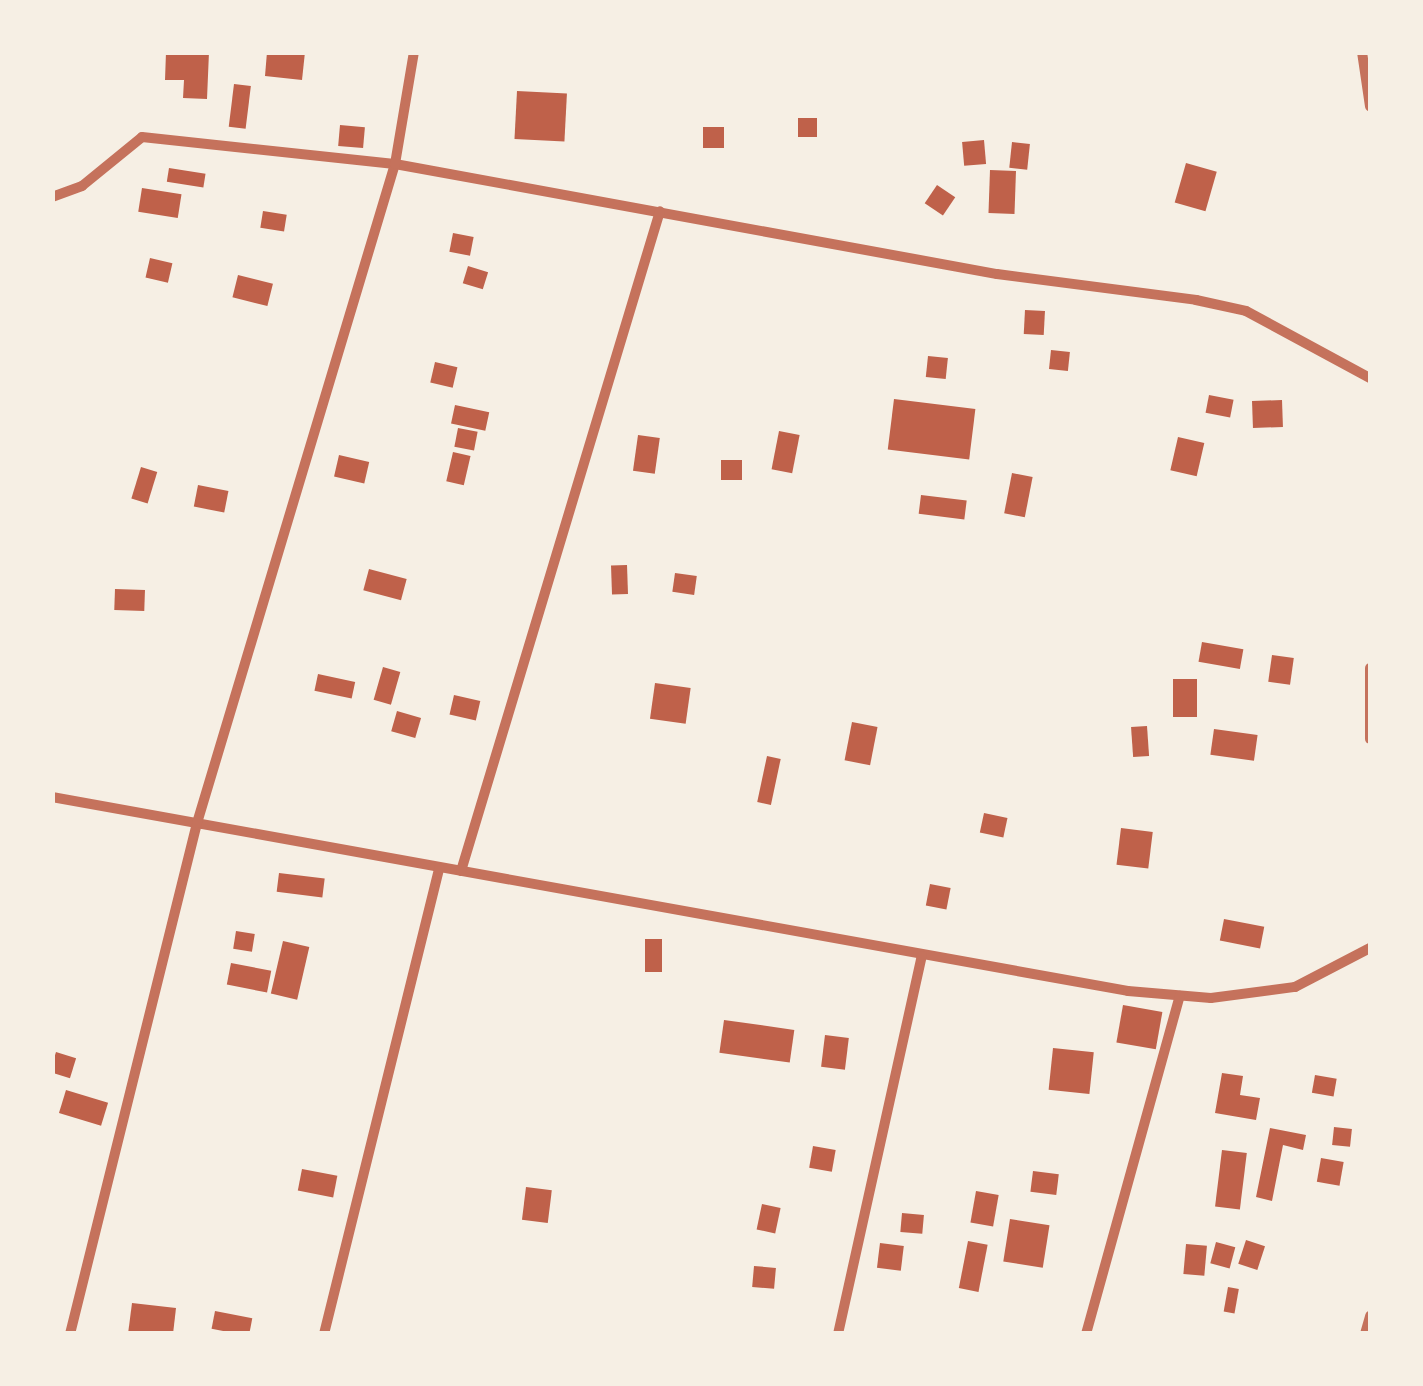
<!DOCTYPE html>
<style>
body{margin:0}
#map{position:relative;width:1423px;height:1386px;overflow:hidden;background:#f6efe4;font-family:"Fira Sans",sans-serif}
div>[style]{position:absolute}
.building>*{inset:0;background:#bf614a;transform-origin:0 0}
.minor>*{height:10px;margin:-5px;padding:0 5px;transform-origin:5px;border-radius:5px;background:#c5725c}
span{translate:-50% -50%;white-space:nowrap;text-align:center;line-height:1.15;-webkit-text-stroke:10px #f6efe4;paint-order:stroke}
.frame{position:absolute;inset:0;border:55px solid #f6efe4;pointer-events:none}
</style>
<div id="map">
<div class="building">
<div style="clip-path:polygon(166px 52px,209px 52px,207px 99px,183px 98px,184px 80px,165px 80px)"></div>
<div style="clip-path:polygon(267px 52px,305px 52px,302px 80px,265px 76px)"></div>
<div style="left:234px;top:84px;width:17px;height:43px;rotate:7deg"></div>
<div style="left:517px;top:91px;width:50px;height:48px;rotate:3deg"></div>
<div style="left:798px;top:118px;width:19px;height:19px"></div>
<div style="left:340px;top:125px;width:25px;height:21px;rotate:5deg"></div>
<div style="left:724px;top:127px;width:21px;height:21px;rotate:90deg"></div>
<div style="left:984px;top:140px;width:24px;height:22px;rotate:85deg"></div>
<div style="left:1012px;top:142px;width:18px;height:26px;rotate:6deg"></div>
<div style="left:1186px;top:163px;width:32px;height:41px;rotate:16deg"></div>
<div style="left:169px;top:168px;width:37px;height:14px;rotate:9deg"></div>
<div style="left:990px;top:170px;width:26px;height:43px;rotate:2deg"></div>
<div style="left:937px;top:185px;width:22px;height:22px;rotate:34deg"></div>
<div style="left:142px;top:188px;width:40px;height:24px;rotate:9deg"></div>
<div style="left:263px;top:211px;width:24px;height:17px;rotate:9deg"></div>
<div style="left:453px;top:233px;width:21px;height:19px;rotate:11deg"></div>
<div style="left:150px;top:258px;width:23px;height:20px;rotate:13deg"></div>
<div style="left:468px;top:266px;width:21px;height:18px;rotate:17deg"></div>
<div style="left:238px;top:275px;width:36px;height:23px;rotate:14deg"></div>
<div style="left:1025px;top:310px;width:20px;height:24px;rotate:3deg"></div>
<div style="left:1051px;top:350px;width:19px;height:19px;rotate:6deg"></div>
<div style="left:928px;top:356px;width:20px;height:21px;rotate:6deg"></div>
<div style="left:435px;top:362px;width:23px;height:21px;rotate:13deg"></div>
<div style="left:1209px;top:395px;width:25px;height:18px;rotate:11deg"></div>
<div style="left:894px;top:399px;width:82px;height:51px;rotate:7deg"></div>
<div style="left:1282px;top:400px;width:27px;height:30px;rotate:88deg"></div>
<div style="left:455px;top:405px;width:35px;height:19px;rotate:12deg"></div>
<div style="left:458px;top:428px;width:20px;height:19px;rotate:11deg"></div>
<div style="left:779px;top:431px;width:21px;height:39px;rotate:11deg"></div>
<div style="left:638px;top:435px;width:22px;height:36px;rotate:8deg"></div>
<div style="left:1178px;top:437px;width:27px;height:34px;rotate:13deg"></div>
<div style="left:453px;top:452px;width:18px;height:30px;rotate:13deg"></div>
<div style="left:339px;top:455px;width:31px;height:22px;rotate:13deg"></div>
<div style="left:721px;top:460px;width:21px;height:20px"></div>
<div style="left:141px;top:467px;width:17px;height:33px;rotate:17deg"></div>
<div style="left:1012px;top:473px;width:21px;height:41px;rotate:11deg"></div>
<div style="left:198px;top:485px;width:31px;height:22px;rotate:11deg"></div>
<div style="left:921px;top:495px;width:46px;height:19px;rotate:7deg"></div>
<div style="left:627px;top:565px;width:29px;height:16px;rotate:88deg"></div>
<div style="left:369px;top:569px;width:39px;height:22px;rotate:15deg"></div>
<div style="left:675px;top:573px;width:22px;height:19px;rotate:8deg"></div>
<div style="left:115px;top:589px;width:30px;height:21px;rotate:2deg"></div>
<div style="left:1202px;top:642px;width:42px;height:20px;rotate:10deg"></div>
<div style="left:1272px;top:655px;width:22px;height:27px;rotate:8deg"></div>
<div style="left:383px;top:667px;width:18px;height:34px;rotate:16deg"></div>
<div style="left:318px;top:674px;width:38px;height:17px;rotate:12deg"></div>
<div style="left:1173px;top:679px;width:24px;height:38px"></div>
<div style="left:655px;top:683px;width:36px;height:36px;rotate:8deg"></div>
<div style="left:454px;top:695px;width:27px;height:20px;rotate:13deg"></div>
<div style="left:397px;top:711px;width:25px;height:21px;rotate:16deg"></div>
<div style="left:852px;top:722px;width:26px;height:39px;rotate:11deg"></div>
<div style="left:1147px;top:726px;width:30px;height:16px;rotate:86deg"></div>
<div style="left:1214px;top:729px;width:44px;height:26px;rotate:8deg"></div>
<div style="left:767px;top:756px;width:14px;height:47px;rotate:12deg"></div>
<div style="left:984px;top:813px;width:24px;height:20px;rotate:12deg"></div>
<div style="left:1121px;top:828px;width:32px;height:37px;rotate:7deg"></div>
<div style="left:279px;top:873px;width:46px;height:19px;rotate:7deg"></div>
<div style="left:930px;top:884px;width:21px;height:22px;rotate:11deg"></div>
<div style="left:1224px;top:919px;width:41px;height:22px;rotate:11deg"></div>
<div style="left:236px;top:931px;width:19px;height:18px;rotate:9deg"></div>
<div style="left:645px;top:939px;width:17px;height:33px"></div>
<div style="left:283px;top:941px;width:27px;height:54px;rotate:13deg"></div>
<div style="left:231px;top:963px;width:41px;height:22px;rotate:11deg"></div>
<div style="left:1123px;top:1005px;width:40px;height:38px;rotate:10deg"></div>
<div style="left:724px;top:1020px;width:71px;height:33px;rotate:8deg"></div>
<div style="left:825px;top:1035px;width:24px;height:32px;rotate:7deg"></div>
<div style="left:1053px;top:1048px;width:41px;height:42px;rotate:6deg"></div>
<div style="left:56px;top:1052px;width:21px;height:21px;rotate:17deg"></div>
<div style="clip-path:polygon(1222px 1073px,1243px 1076px,1240px 1095px,1260px 1098px,1256px 1120px,1215px 1113px)"></div>
<div style="left:1315px;top:1075px;width:22px;height:18px;rotate:10deg"></div>
<div style="left:66px;top:1090px;width:44px;height:24px;rotate:17deg"></div>
<div style="left:1334px;top:1127px;width:18px;height:18px;rotate:6deg"></div>
<div style="clip-path:polygon(1270px 1128px,1306px 1135px,1303px 1150px,1283px 1145px,1272px 1201px,1256px 1197px)"></div>
<div style="left:813px;top:1146px;width:23px;height:22px;rotate:10deg"></div>
<div style="left:1222px;top:1150px;width:25px;height:57px;rotate:7deg"></div>
<div style="left:1321px;top:1158px;width:23px;height:24px;rotate:10deg"></div>
<div style="left:302px;top:1169px;width:36px;height:22px;rotate:11deg"></div>
<div style="left:1033px;top:1171px;width:26px;height:21px;rotate:7deg"></div>
<div style="left:526px;top:1187px;width:26px;height:33px;rotate:7deg"></div>
<div style="left:976px;top:1191px;width:23px;height:32px;rotate:10deg"></div>
<div style="left:762px;top:1204px;width:19px;height:26px;rotate:12deg"></div>
<div style="left:902px;top:1213px;width:22px;height:19px;rotate:5deg"></div>
<div style="left:1010px;top:1219px;width:40px;height:43px;rotate:9deg"></div>
<div style="left:1246px;top:1240px;width:20px;height:25px;rotate:18deg"></div>
<div style="left:968px;top:1241px;width:20px;height:48px;rotate:11deg"></div>
<div style="left:1216px;top:1242px;width:20px;height:22px;rotate:15deg"></div>
<div style="left:880px;top:1243px;width:24px;height:25px;rotate:7deg"></div>
<div style="left:1186px;top:1244px;width:21px;height:30px;rotate:5deg"></div>
<div style="left:754px;top:1266px;width:22px;height:21px;rotate:5deg"></div>
<div style="left:1228px;top:1287px;width:11px;height:25px;rotate:10deg"></div>
<div style="clip-path:polygon(132px 1303px,176px 1308px,173px 1334px,128px 1334px)"></div>
<div style="left:215px;top:1311px;width:38px;height:18px;rotate:11deg"></div>
</div>
<div class="minor">
<div style="left:1362px;top:52px;width:55px;rotate:81.6deg"></div>
<div style="left:52px;top:197px;width:32px;rotate:-20deg"></div>
<div style="left:82px;top:186px;width:77px;rotate:-39.2deg"></div>
<div style="left:142px;top:137px;width:254px;rotate:6.1deg"></div>
<div style="left:395px;top:164px;width:612px;rotate:10.36deg"></div>
<div style="left:997px;top:274px;width:201px;rotate:7.4deg"></div>
<div style="left:1196px;top:300px;width:51px;rotate:12.4deg"></div>
<div style="left:1246px;top:311px;width:141px;rotate:28.4deg"></div>
<div style="left:1370px;top:668px;width:71px;rotate:90deg"></div>
<div style="left:52px;top:797px;width:1093px;rotate:10.22deg"></div>
<div style="left:1128px;top:991px;width:83px;rotate:4.8deg"></div>
<div style="left:1211px;top:998px;width:85px;rotate:-7.5deg"></div>
<div style="left:1295px;top:987px;width:85px;rotate:-27.5deg"></div>
<div style="left:461px;top:871px;width:689px;rotate:-73.22deg"></div>
<div style="left:70px;top:1334px;width:527px;rotate:-76.04deg"></div>
<div style="left:197px;top:823px;width:688px;rotate:-73.28deg"></div>
<div style="left:395px;top:164px;width:114px;rotate:-80.4deg"></div>
<div style="left:324px;top:1334px;width:480px;rotate:-76.1deg"></div>
<div style="left:838px;top:1334px;width:387px;rotate:-77.5deg"></div>
<div style="left:1086px;top:1334px;width:351px;rotate:-74.5deg"></div>
<div style="left:1365px;top:1334px;width:19px;rotate:-74deg"></div>
</div>
<div class="frame"></div>
</div>
